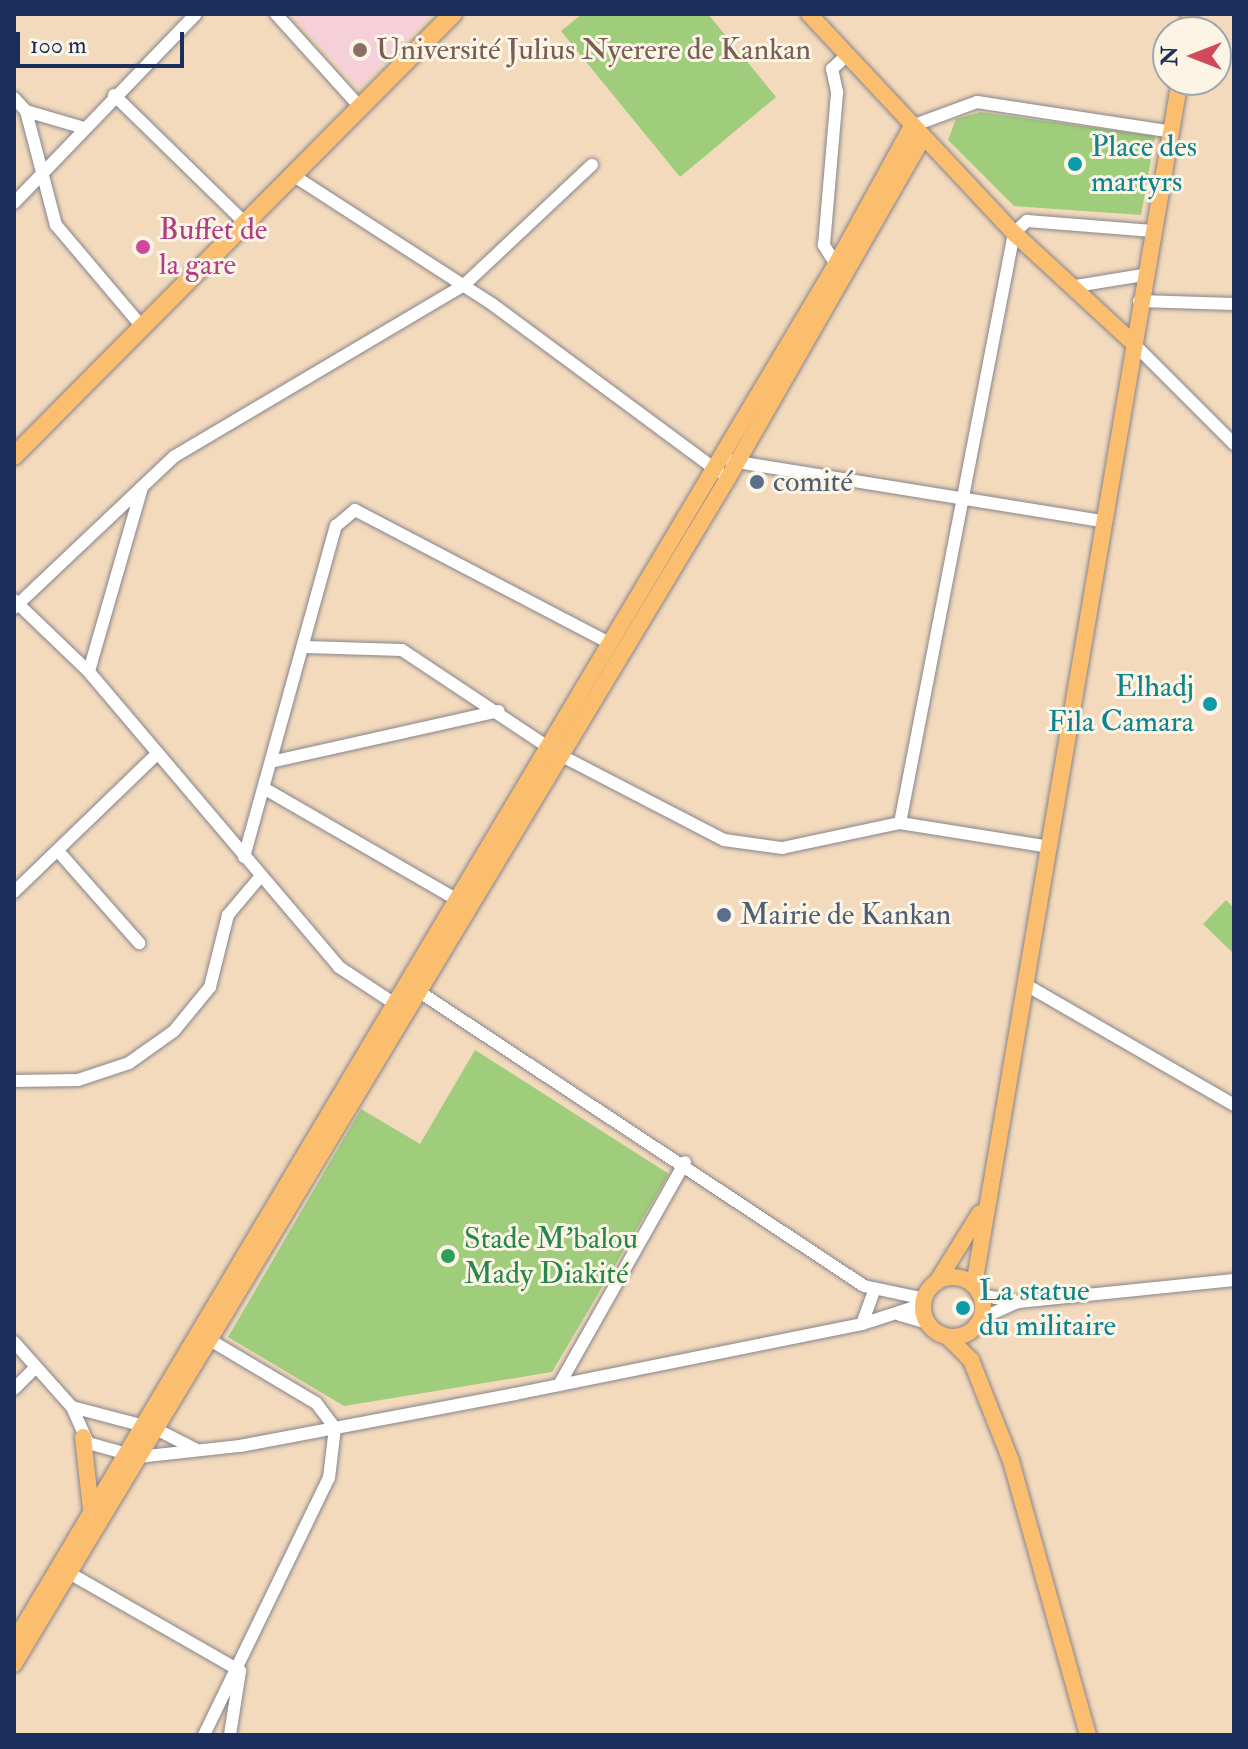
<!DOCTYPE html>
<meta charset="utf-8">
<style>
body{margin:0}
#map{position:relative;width:1248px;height:1749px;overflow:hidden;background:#f3dabc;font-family:"IM FELL Double Pica",serif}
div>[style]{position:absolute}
.built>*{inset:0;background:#f5cfda}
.green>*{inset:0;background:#9fcd7b}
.roads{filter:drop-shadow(0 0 2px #87848d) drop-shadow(0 0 2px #87848d)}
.minor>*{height:12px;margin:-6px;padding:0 6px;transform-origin:6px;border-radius:6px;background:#fff}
.major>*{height:16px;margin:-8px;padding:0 8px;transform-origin:8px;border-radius:8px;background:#fbbd6e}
.major>.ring{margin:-8px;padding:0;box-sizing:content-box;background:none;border:16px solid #fbbd6e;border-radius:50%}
.highway>*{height:18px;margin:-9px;padding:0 9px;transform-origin:9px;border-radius:9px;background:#fbbd6e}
.dots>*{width:22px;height:22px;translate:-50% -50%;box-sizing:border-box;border:4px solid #fcf5e5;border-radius:50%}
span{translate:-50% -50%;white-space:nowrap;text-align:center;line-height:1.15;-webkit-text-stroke:6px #fcf5e5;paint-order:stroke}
.education-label{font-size:30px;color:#785e54}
.left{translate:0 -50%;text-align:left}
.culture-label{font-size:30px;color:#0d838f}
.right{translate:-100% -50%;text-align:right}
.hotel-label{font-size:30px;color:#b23c85}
.service-label{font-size:30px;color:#4e5e75}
.leisure-label{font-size:30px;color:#27864d}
.frame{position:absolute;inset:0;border:16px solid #1b2f5e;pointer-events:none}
.north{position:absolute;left:1152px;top:16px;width:80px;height:80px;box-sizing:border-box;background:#fcf5e5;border:2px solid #a2a6af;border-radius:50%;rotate:270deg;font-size:22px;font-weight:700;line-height:32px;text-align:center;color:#1b2f5e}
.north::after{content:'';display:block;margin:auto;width:28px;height:36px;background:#d1495b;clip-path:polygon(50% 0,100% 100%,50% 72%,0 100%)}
.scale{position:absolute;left:16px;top:32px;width:168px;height:36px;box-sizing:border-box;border:4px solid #1b2f5e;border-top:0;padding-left:10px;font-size:24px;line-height:28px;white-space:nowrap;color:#1b2f5e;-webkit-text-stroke:6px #fcf5e5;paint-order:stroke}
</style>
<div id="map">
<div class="built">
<div style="clip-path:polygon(291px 14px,431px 14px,359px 87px)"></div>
</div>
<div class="green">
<div style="clip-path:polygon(582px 14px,708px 14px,776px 97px,680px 177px,561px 31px)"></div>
<div style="clip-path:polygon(980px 112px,1155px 136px,1141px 215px,1014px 206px,948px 140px,956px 119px)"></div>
<div style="clip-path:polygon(1226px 900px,1234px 908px,1234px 954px,1203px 924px)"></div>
<div style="clip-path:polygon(475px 1050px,669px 1174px,552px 1372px,344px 1406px,228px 1337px,361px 1109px,420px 1144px)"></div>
</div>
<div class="roads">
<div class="minor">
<div style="left:276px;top:14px;width:127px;rotate:47.9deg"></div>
<div style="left:114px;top:95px;width:183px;rotate:44.3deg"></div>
<div style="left:14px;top:98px;width:18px;rotate:47deg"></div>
<div style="left:26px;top:111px;width:118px;rotate:75.3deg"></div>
<div style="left:56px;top:225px;width:135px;rotate:49.8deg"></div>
<div style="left:26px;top:111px;width:57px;rotate:16.2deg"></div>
<div style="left:912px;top:126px;width:69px;rotate:-20.3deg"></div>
<div style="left:977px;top:102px;width:197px;rotate:8.7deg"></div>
<div style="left:291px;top:174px;width:239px;rotate:32.9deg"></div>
<div style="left:492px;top:304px;width:282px;rotate:36.5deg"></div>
<div style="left:14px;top:203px;width:262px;rotate:-46.1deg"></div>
<div style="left:840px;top:271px;width:31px;rotate:-122deg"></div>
<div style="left:824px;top:245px;width:154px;rotate:-85.1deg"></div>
<div style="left:837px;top:92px;width:24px;rotate:-102deg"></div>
<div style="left:832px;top:69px;width:22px;rotate:-43deg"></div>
<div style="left:1076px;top:286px;width:68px;rotate:-9.3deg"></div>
<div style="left:1139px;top:301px;width:95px;rotate:1.8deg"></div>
<div style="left:1131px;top:341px;width:146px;rotate:45deg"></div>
<div style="left:731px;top:461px;width:377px;rotate:9.2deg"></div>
<div style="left:14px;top:600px;width:104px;rotate:43.8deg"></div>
<div style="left:89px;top:672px;width:387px;rotate:49.7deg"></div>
<div style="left:339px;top:967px;width:67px;rotate:33.5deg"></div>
<div style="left:14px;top:608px;width:221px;rotate:-43.4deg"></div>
<div style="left:175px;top:456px;width:334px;rotate:-30.6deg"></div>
<div style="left:463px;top:286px;width:177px;rotate:-43.2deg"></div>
<div style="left:306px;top:647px;width:96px;rotate:1.8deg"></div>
<div style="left:402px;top:650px;width:190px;rotate:33.6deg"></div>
<div style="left:560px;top:755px;width:185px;rotate:27.4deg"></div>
<div style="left:724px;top:840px;width:59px;rotate:7.9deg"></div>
<div style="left:782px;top:848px;width:121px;rotate:-12deg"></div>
<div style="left:900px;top:823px;width:152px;rotate:9.1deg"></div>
<div style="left:89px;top:671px;width:191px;rotate:-73.9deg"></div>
<div style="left:275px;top:761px;width:229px;rotate:-12.6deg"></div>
<div style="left:267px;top:790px;width:226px;rotate:30deg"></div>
<div style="left:900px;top:823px;width:601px;rotate:-79.06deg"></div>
<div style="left:1014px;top:233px;width:18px;rotate:-43deg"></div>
<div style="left:1027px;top:221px;width:123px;rotate:4.6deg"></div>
<div style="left:58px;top:851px;width:123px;rotate:48.6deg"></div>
<div style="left:244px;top:857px;width:344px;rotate:-74.5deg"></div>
<div style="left:336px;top:526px;width:25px;rotate:-40deg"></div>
<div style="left:355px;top:510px;width:287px;rotate:27.6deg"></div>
<div style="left:14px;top:892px;width:197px;rotate:-44deg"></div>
<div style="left:1028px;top:986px;width:238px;rotate:30deg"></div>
<div style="left:412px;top:987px;width:542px;rotate:33.48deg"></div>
<div style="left:864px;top:1286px;width:62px;rotate:12deg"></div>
<div style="left:14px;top:1081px;width:64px;rotate:-0.9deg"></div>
<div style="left:78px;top:1080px;width:54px;rotate:-18.4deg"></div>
<div style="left:129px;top:1063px;width:55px;rotate:-35.4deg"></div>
<div style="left:174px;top:1031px;width:57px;rotate:-50.7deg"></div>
<div style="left:210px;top:987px;width:74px;rotate:-76deg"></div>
<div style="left:228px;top:915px;width:50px;rotate:-49.9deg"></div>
<div style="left:981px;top:1295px;width:38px;rotate:11deg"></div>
<div style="left:900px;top:1315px;width:29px;rotate:16deg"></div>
<div style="left:982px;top:1318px;width:39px;rotate:-24deg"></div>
<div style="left:1018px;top:1302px;width:217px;rotate:-5.8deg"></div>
<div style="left:862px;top:1324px;width:35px;rotate:-70deg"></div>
<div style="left:14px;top:1342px;width:87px;rotate:48.3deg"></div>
<div style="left:72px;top:1407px;width:39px;rotate:66deg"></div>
<div style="left:88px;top:1443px;width:52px;rotate:15.6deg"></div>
<div style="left:138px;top:1457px;width:103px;rotate:-6.2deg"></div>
<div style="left:240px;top:1446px;width:280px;rotate:-10.7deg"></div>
<div style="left:515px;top:1394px;width:354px;rotate:-11.4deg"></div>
<div style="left:862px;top:1324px;width:65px;rotate:-17.9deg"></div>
<div style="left:559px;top:1385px;width:256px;rotate:-60.5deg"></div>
<div style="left:14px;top:1389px;width:31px;rotate:-45deg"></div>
<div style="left:72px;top:1407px;width:87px;rotate:14.7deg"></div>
<div style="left:156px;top:1429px;width:44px;rotate:27.1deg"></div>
<div style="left:64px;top:1570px;width:203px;rotate:29.8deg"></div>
<div style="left:240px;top:1671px;width:65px;rotate:98.9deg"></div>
<div style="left:204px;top:1735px;width:286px;rotate:-64.1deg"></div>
<div style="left:329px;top:1478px;width:50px;rotate:-83.2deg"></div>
<div style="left:335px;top:1428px;width:31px;rotate:-127deg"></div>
<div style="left:316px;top:1403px;width:129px;rotate:-149.3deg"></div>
</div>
<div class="major">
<div style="left:809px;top:14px;width:300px;rotate:46.9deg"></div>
<div style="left:1014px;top:233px;width:159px;rotate:42.7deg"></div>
<div style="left:1187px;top:32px;width:18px;rotate:-81deg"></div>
<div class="ring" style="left:923px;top:1277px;width:44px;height:44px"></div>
<div style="left:937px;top:1282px;width:81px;rotate:-58.1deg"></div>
<div style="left:974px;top:1285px;width:1222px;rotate:-80.3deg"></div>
<div style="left:948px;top:1337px;width:33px;rotate:45deg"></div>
<div style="left:971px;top:1360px;width:109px;rotate:68.4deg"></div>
<div style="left:1011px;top:1461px;width:285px;rotate:74.3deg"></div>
<div style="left:83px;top:1437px;width:73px;rotate:83.7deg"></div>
<div style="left:14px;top:1642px;width:1602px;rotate:-59.18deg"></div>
<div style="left:835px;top:266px;width:160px;rotate:-61.2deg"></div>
<div style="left:14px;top:1664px;width:1384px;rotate:-58.95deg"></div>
<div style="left:728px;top:478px;width:392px;rotate:-60.2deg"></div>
</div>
<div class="highway">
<div style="left:14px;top:456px;width:623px;rotate:-45.2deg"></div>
</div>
</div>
<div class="dots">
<div style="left:360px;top:50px;background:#8d6e63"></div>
<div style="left:1075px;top:164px;background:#0f9aa8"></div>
<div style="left:143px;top:247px;background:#d1479c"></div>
<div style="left:757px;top:482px;background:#5c6f8a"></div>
<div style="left:1210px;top:704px;background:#0f9aa8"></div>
<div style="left:724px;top:915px;background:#5c6f8a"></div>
<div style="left:448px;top:1256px;background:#2e9e5b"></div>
<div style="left:963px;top:1308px;background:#0f9aa8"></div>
</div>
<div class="education-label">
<span class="left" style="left:376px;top:50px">Université Julius Nyerere de Kankan</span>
</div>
<div class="culture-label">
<span class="left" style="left:1091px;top:164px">Place des<br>martyrs</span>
<span class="right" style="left:1194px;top:704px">Elhadj<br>Fila Camara</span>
<span class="left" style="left:979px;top:1308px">La statue<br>du militaire</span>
</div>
<div class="hotel-label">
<span class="left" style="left:159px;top:247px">Buffet de<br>la gare</span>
</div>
<div class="service-label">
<span class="left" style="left:773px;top:482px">comité</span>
<span class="left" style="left:740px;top:915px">Mairie de Kankan</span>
</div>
<div class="leisure-label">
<span class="left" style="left:464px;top:1256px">Stade M'balou<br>Mady Diakité</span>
</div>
<div class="frame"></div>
<div class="north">N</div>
<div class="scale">100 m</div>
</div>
